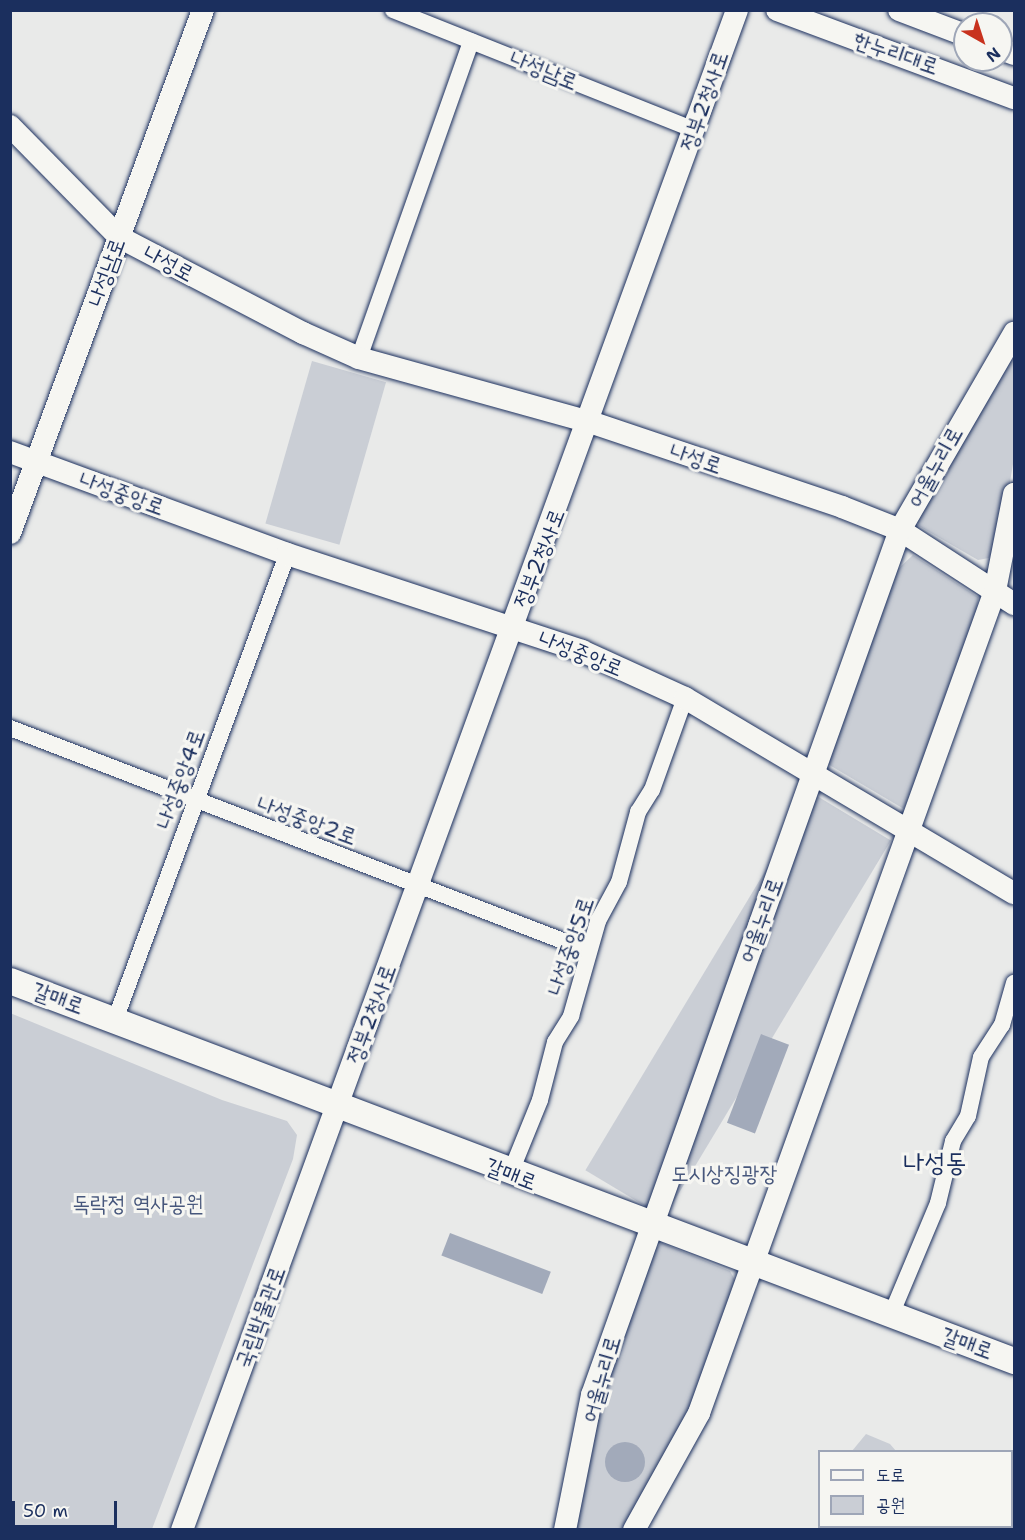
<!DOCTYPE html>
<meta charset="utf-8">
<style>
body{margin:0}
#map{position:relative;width:1025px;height:1540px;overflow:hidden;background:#e9eae9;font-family:"Shantell Sans","Poor Story",sans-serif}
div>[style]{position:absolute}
.green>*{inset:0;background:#caced5;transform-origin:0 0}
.water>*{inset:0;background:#a2aaba;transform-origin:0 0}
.round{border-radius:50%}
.roads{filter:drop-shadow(0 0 2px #1b2f5e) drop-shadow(0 0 2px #1b2f5e)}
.street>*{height:16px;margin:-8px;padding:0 8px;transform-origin:8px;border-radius:8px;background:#f6f6f2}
.secondary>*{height:22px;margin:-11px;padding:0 11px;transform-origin:11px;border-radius:11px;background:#f6f6f2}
.primary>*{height:26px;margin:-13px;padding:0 13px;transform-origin:13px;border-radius:13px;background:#f6f6f2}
span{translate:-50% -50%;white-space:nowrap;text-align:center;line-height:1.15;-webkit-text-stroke:6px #f6f6f2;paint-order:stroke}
.street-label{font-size:22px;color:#1b2f5e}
.park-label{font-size:22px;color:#47577c}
.quarter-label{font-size:26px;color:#1b2f5e}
.frame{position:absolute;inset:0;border:12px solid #1b2f5e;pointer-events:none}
.legend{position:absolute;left:818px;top:1450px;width:195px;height:78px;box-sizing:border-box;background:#f6f6f2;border:2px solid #9ea6b7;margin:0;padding:8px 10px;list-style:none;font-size:18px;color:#1b2f5e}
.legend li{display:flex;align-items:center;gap:12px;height:30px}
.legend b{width:30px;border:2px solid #9ea6b7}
.north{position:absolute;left:953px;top:12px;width:60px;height:60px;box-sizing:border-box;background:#f6f6f2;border:2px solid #9ea6b7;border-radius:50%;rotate:141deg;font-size:16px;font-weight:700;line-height:24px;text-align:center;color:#1b2f5e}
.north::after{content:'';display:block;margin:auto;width:21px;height:27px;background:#c8321e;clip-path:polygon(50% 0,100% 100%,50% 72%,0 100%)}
.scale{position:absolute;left:12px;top:1501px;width:105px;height:27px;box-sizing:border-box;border:3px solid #1b2f5e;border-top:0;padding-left:8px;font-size:18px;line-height:21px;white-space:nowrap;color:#1b2f5e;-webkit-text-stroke:4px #f6f6f2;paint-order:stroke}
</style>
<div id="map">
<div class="green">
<div style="clip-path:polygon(1014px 349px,1014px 458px,1002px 530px,989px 558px,978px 560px,919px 526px,916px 519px)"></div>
<div style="left:312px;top:361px;width:77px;height:169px;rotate:16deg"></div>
<div style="clip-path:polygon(913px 555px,978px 597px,976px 629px,904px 809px,826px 763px,898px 569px)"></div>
<div style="left:812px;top:793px;width:92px;height:440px;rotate:31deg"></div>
<div style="clip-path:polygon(10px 1013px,222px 1100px,287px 1121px,297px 1135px,293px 1159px,152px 1529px,11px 1529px)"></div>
<div style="clip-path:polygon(662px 1243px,730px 1271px,736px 1282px,687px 1420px,628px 1529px,571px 1530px,596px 1401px,654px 1250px)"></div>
<div style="clip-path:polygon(866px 1434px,890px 1444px,896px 1451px,852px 1451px)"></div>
</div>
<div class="water">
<div style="left:761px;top:1034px;width:30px;height:95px;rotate:21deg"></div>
<div style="left:450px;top:1233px;width:108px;height:24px;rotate:21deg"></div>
<div class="round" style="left:605px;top:1442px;width:40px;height:40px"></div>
</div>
<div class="roads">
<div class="street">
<div style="left:393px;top:10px;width:325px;rotate:21.7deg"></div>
<div style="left:359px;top:358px;width:336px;rotate:-70.5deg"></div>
<div style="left:10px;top:728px;width:620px;rotate:21.06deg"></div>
<div style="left:115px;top:1020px;width:497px;rotate:-69.7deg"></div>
<div style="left:510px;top:1174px;width:80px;rotate:-67.9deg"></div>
<div style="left:540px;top:1100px;width:60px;rotate:-75.5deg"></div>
<div style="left:555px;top:1042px;width:31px;rotate:-58deg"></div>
<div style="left:571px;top:1016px;width:99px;rotate:-74.1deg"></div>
<div style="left:598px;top:921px;width:44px;rotate:-61.7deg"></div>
<div style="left:619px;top:882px;width:73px;rotate:-74.8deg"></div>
<div style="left:638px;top:812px;width:26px;rotate:-58deg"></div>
<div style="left:652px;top:790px;width:98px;rotate:-70.3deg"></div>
<div style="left:891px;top:1315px;width:121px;rotate:-67.2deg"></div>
<div style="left:938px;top:1203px;width:64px;rotate:-76.4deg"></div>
<div style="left:953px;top:1141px;width:29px;rotate:-59deg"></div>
<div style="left:968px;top:1116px;width:60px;rotate:-77.6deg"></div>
<div style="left:981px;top:1057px;width:38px;rotate:-57deg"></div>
<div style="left:1002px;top:1025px;width:44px;rotate:-74.1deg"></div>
</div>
<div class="secondary">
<div style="left:777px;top:10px;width:253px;rotate:20.4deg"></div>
<div style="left:899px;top:10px;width:71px;rotate:20.7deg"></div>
<div style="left:1001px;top:49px;width:14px;rotate:21deg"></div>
<div style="left:10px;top:126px;width:156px;rotate:45.5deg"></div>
<div style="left:119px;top:237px;width:208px;rotate:27.6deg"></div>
<div style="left:303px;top:333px;width:61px;rotate:24.1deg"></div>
<div style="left:359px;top:358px;width:240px;rotate:15.5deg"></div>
<div style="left:590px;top:422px;width:266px;rotate:18.6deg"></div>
<div style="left:842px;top:507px;width:62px;rotate:21.6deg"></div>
<div style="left:900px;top:530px;width:136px;rotate:33deg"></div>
<div style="left:10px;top:452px;width:295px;rotate:20.2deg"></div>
<div style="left:287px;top:554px;width:311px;rotate:18.2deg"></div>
<div style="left:582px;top:651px;width:113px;rotate:24.5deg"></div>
<div style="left:685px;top:698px;width:382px;rotate:30.7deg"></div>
<div style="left:10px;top:533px;width:557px;rotate:-69.74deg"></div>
<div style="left:182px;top:1530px;width:1618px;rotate:-69.94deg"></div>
<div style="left:565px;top:1530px;width:138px;rotate:-78.7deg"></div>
<div style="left:592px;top:1395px;width:918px;rotate:-70.4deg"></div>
<div style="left:900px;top:530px;width:228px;rotate:-59.9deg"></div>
<div style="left:634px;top:1530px;width:134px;rotate:-60.9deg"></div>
<div style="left:699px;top:1413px;width:874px;rotate:-70.2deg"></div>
<div style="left:995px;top:591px;width:99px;rotate:-78.9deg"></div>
</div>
<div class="primary">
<div style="left:10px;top:981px;width:1074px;rotate:20.73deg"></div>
</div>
</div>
<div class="street-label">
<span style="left:896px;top:53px;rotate:19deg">한누리대로</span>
<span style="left:544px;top:70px;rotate:22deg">나성남로</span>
<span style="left:704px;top:101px;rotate:-71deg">정부2청사로</span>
<span style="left:169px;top:263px;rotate:28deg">나성로</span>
<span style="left:106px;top:272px;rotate:-70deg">나성남로</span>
<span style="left:696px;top:458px;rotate:19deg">나성로</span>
<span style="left:935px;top:467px;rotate:-61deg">어울누리로</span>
<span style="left:122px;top:493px;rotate:20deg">나성중앙로</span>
<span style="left:539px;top:558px;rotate:-69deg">정부2청사로</span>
<span style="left:581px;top:653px;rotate:22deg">나성중앙로</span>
<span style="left:180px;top:779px;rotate:-70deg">나성중앙4로</span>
<span style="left:307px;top:820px;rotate:20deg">나성중앙2로</span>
<span style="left:761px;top:920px;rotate:-70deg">어울누리로</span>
<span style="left:570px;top:946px;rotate:-71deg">나성중앙5로</span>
<span style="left:58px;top:998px;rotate:20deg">갈매로</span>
<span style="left:371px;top:1014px;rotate:-70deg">정부2청사로</span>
<span style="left:511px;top:1174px;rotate:21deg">갈매로</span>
<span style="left:260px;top:1317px;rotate:-70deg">국립박물관로</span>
<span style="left:967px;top:1343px;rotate:20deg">갈매로</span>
<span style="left:601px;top:1379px;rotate:-74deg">어울누리로</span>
</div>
<div class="park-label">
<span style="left:724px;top:1174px">도시상징광장</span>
<span style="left:138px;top:1204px">독락정 역사공원</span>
</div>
<div class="quarter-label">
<span style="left:935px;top:1162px">나성동</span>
</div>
<div class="frame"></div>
<ul class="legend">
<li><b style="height:8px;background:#f6f6f2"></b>도로</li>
<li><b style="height:16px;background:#caced5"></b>공원</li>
</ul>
<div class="north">N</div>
<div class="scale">50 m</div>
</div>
